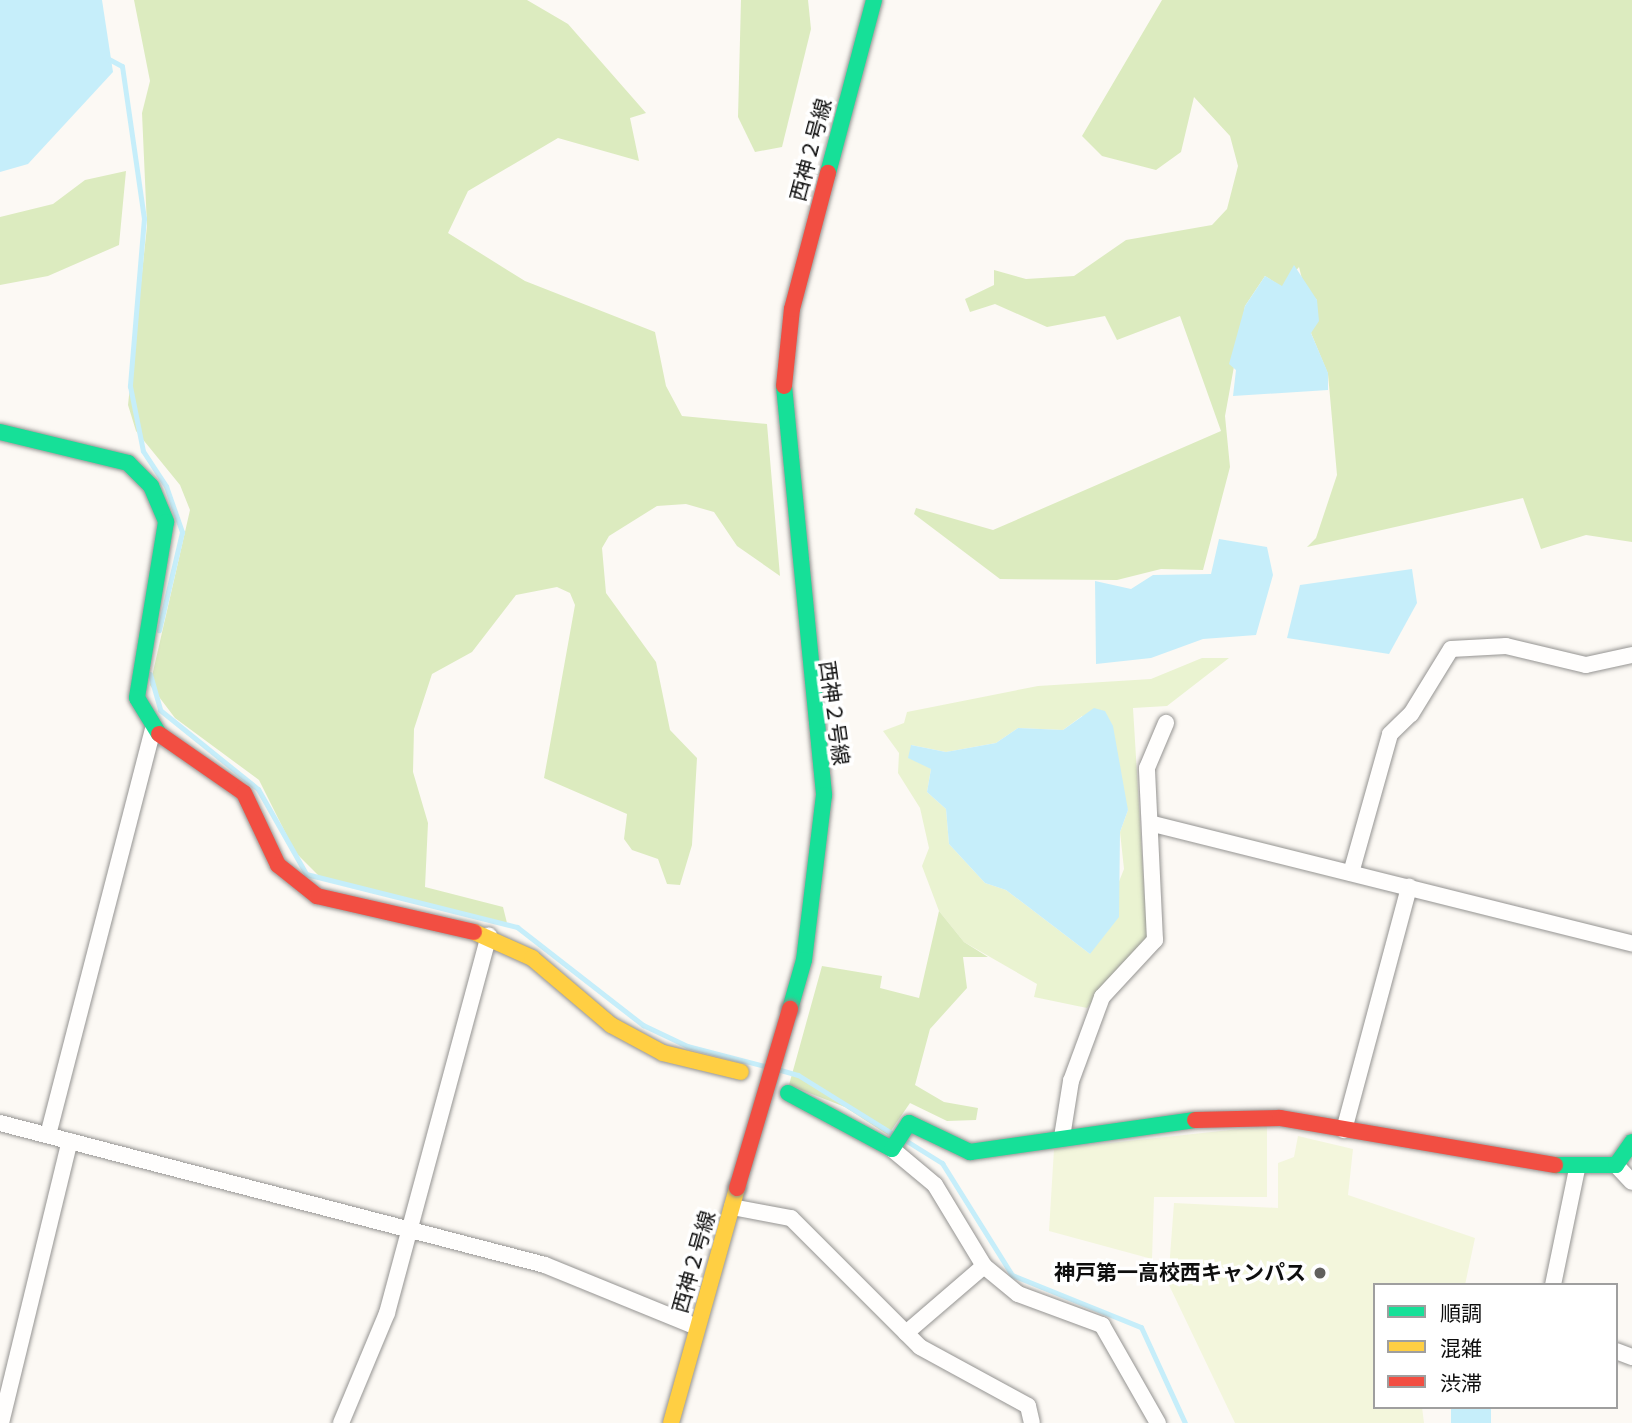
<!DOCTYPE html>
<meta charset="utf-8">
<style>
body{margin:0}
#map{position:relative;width:1632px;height:1423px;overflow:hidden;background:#fcf9f4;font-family:Lora,"Noto Sans JP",serif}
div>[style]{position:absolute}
.green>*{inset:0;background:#eaf3d1}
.forest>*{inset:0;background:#dcebbf}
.pitch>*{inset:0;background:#f3f6dc}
.water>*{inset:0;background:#c6eefa;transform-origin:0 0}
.stream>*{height:5px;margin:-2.5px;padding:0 2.5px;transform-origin:2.5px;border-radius:2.5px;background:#c6eefa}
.roads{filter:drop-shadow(0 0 2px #959492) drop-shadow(0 0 2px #959492)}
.street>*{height:16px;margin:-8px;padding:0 8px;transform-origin:8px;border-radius:8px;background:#fffefd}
.fast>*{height:16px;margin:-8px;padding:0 8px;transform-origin:8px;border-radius:8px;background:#16e098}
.slow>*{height:16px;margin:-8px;padding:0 8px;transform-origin:8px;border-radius:8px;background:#ffcf43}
.jam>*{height:16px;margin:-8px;padding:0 8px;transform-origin:8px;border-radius:8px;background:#f24e42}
.bridges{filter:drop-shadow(0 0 2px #8c8a88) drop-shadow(0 0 2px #8c8a88)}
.jam-bridge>*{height:16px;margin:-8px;padding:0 8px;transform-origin:8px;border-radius:8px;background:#f24e42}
.dots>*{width:19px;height:19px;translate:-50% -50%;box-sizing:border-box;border:4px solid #fff;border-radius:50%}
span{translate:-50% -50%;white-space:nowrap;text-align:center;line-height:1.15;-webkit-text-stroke:7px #fff;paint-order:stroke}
.street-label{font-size:21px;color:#0e0e0e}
.poi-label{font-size:21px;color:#0e0e0e;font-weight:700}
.right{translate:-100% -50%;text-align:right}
.legend{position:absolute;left:1373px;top:1283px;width:245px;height:126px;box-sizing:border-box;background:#fff;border:2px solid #9f9f9f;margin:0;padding:9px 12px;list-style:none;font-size:21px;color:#0e0e0e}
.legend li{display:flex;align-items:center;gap:14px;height:35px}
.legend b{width:35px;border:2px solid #9f9f9f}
</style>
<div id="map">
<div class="green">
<div style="clip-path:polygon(evenodd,1202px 658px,1229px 658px,1167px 706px,1133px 708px,1147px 937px,1087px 1008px,1034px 997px,1037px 984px,964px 942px,939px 911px,922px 866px,929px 848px,920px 808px,898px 773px,899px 753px,883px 731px,904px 723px,907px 712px,1038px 686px,1151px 679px,1202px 658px,1082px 716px,1128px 810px,1120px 832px,1124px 869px,1090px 954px,1006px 890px,985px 883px,949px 844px,946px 809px,927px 792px,931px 769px,911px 745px,946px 752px,996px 743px,1018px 728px,1063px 730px,1082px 716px)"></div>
</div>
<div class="forest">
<div style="clip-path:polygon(134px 0,527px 0,568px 24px,646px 113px,630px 118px,639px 161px,558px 138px,468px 191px,448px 233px,525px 281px,655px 332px,666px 386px,682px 416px,767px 424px,780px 576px,737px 546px,714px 512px,686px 504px,657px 506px,609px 536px,602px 548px,606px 593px,656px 662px,670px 730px,697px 758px,692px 845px,680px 885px,667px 884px,658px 859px,632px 850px,624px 839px,627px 814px,544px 778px,575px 605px,570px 593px,557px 587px,516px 595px,472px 652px,432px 674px,414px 729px,413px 772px,428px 823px,425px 887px,503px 907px,508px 927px,323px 880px,295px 852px,259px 780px,175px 718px,150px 685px,190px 510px,180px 485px,136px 431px,128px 405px,147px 226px,142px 113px,150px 81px)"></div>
<div style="clip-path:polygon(741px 0,808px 0,811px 29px,782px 147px,755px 152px,738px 117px)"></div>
<div style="clip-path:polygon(1162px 0,1632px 0,1632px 542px,1586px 535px,1541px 549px,1523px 498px,1307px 547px,1316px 538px,1337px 475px,1328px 374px,1311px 333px,1317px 300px,1304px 287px,1299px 267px,1282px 287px,1265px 276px,1245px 306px,1225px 416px,1230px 467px,1203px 570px,1161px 569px,1117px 580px,1000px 579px,914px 514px,916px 508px,993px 530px,1221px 431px,1180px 316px,1117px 340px,1105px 316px,1047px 327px,995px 304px,970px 312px,965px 299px,994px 285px,994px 270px,1026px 279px,1074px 276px,1126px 240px,1212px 225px,1227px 209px,1238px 166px,1230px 136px,1194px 97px,1181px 152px,1156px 170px,1102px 156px,1082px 136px)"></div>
<div style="clip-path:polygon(126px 171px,119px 245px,48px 276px,0 285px,0 217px,53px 204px,85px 180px)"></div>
<div style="clip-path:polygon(939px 911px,964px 942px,988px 957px,963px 957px,967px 988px,930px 1029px,915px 1085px,944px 1102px,978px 1108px,976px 1120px,947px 1121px,910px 1103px,888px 1135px,845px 1107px,789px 1085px,822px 966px,882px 976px,880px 988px,919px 998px)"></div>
</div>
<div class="pitch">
<div style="clip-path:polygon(1267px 1126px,1267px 1197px,1154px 1197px,1152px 1259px,1049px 1231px,1054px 1149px)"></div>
<div style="clip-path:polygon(1298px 1136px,1353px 1149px,1348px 1195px,1475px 1238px,1465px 1285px,1375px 1285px,1375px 1407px,1422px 1407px,1424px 1423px,1235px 1423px,1168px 1283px,1174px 1203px,1278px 1208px,1278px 1163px,1294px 1157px)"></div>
</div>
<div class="water">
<div style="clip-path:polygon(0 0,102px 0,113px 72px,28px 164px,0 172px)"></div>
<div style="clip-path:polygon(1294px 265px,1317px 300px,1319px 321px,1311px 333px,1328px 373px,1328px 390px,1233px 396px,1236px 370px,1229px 364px,1245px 306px,1265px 276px,1282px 286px)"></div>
<div style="clip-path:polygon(1219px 539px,1267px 547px,1273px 575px,1256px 635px,1203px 639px,1151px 658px,1096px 664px,1095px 581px,1131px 589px,1153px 575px,1211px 574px)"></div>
<div style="clip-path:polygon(1412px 569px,1417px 603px,1389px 654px,1287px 638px,1300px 585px)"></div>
<div style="clip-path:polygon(1094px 708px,1105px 711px,1113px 726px,1128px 810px,1120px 832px,1119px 917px,1090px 954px,1006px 890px,985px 883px,949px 844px,946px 809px,927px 792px,931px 769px,908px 758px,911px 745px,946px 752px,996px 743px,1018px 728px,1063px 730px)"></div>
<div style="left:1451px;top:1407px;width:40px;height:16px"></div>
</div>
<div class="stream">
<div style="left:105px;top:57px;width:19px;rotate:28deg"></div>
<div style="left:122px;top:66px;width:154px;rotate:81.8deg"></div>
<div style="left:144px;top:218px;width:169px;rotate:94.8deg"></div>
<div style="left:130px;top:386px;width:66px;rotate:78.7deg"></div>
<div style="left:143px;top:451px;width:42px;rotate:56.7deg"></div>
<div style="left:166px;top:486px;width:49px;rotate:70.8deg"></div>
<div style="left:182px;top:532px;width:101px;rotate:103.2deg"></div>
<div style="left:150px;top:674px;width:37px;rotate:74deg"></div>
<div style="left:160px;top:710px;width:126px;rotate:38.9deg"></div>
<div style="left:258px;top:789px;width:98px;rotate:60.5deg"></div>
<div style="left:306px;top:874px;width:218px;rotate:14.1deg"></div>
<div style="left:517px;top:927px;width:160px;rotate:37.9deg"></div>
<div style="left:643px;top:1025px;width:49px;rotate:25.5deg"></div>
<div style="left:687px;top:1046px;width:84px;rotate:14.5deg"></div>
<div style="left:777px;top:1069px;width:22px;rotate:16deg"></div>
<div style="left:798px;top:1075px;width:112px;rotate:31.8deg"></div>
<div style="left:905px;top:1140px;width:44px;rotate:31.9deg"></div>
<div style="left:942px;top:1163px;width:132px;rotate:58deg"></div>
<div style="left:1012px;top:1275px;width:139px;rotate:22deg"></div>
<div style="left:1141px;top:1327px;width:106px;rotate:65.4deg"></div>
</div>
<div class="roads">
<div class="street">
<div style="left:1153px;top:824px;width:494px;rotate:14deg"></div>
<div style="left:1351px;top:873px;width:144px;rotate:-74.3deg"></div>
<div style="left:1390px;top:734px;width:29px;rotate:-44deg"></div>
<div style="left:1411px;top:714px;width:76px;rotate:-58.4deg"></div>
<div style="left:1451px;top:649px;width:55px;rotate:-3.1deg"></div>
<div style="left:1506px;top:646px;width:82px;rotate:13.4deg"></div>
<div style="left:1586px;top:665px;width:47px;rotate:-12.3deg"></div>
<div style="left:0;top:1123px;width:563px;rotate:14.6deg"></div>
<div style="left:545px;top:1265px;width:164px;rotate:22.2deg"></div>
<div style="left:1344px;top:1130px;width:252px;rotate:-75deg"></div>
<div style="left:48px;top:1135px;width:418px;rotate:-75.5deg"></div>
<div style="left:1062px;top:1137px;width:57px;rotate:-80.9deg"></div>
<div style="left:1071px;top:1081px;width:90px;rotate:-69.7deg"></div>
<div style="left:1102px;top:997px;width:78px;rotate:-47.1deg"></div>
<div style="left:1155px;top:940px;width:172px;rotate:-92.7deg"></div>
<div style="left:1147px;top:768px;width:49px;rotate:-67.1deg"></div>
<div style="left:892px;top:1149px;width:56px;rotate:39.9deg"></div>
<div style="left:935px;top:1185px;width:95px;rotate:58.8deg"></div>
<div style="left:984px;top:1266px;width:44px;rotate:39.5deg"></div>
<div style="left:1018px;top:1294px;width:90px;rotate:20.3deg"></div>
<div style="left:1102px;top:1325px;width:113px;rotate:60.3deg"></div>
<div style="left:1616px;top:1165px;width:23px;rotate:47deg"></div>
<div style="left:732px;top:1207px;width:60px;rotate:10.6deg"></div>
<div style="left:791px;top:1218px;width:182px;rotate:45deg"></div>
<div style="left:920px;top:1347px;width:123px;rotate:28.6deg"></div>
<div style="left:1028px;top:1406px;width:17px;rotate:77deg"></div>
<div style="left:1553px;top:1285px;width:118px;rotate:-78.3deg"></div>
<div style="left:906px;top:1333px;width:103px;rotate:-40.7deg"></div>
<div style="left:1616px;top:1351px;width:17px;rotate:21deg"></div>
<div style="left:1px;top:1423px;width:290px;rotate:-76.3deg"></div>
<div style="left:341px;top:1423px;width:119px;rotate:-67.3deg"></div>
<div style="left:387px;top:1313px;width:391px;rotate:-74.9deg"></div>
</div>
<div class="fast">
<div style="left:828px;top:173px;width:179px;rotate:-75.1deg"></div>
<div style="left:784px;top:386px;width:411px;rotate:84.4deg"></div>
<div style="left:824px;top:795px;width:166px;rotate:96.9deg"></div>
<div style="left:804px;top:960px;width:51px;rotate:105.9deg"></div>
<div style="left:0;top:432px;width:132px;rotate:13.6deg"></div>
<div style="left:128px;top:463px;width:33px;rotate:45deg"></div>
<div style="left:151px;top:486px;width:39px;rotate:67deg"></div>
<div style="left:166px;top:522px;width:178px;rotate:99.4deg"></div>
<div style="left:137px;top:698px;width:42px;rotate:58.6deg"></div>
<div style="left:788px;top:1093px;width:118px;rotate:28.3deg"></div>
<div style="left:892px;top:1149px;width:31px;rotate:-57deg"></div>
<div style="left:909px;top:1123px;width:68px;rotate:25.4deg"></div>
<div style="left:970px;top:1152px;width:227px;rotate:-8.1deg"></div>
<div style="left:1555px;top:1165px;width:61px"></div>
<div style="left:1616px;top:1165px;width:28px;rotate:-55deg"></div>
</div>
<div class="slow">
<div style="left:474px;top:932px;width:64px;rotate:24.1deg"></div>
<div style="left:532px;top:958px;width:104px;rotate:40.3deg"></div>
<div style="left:611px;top:1025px;width:59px;rotate:28.3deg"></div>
<div style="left:663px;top:1053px;width:80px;rotate:13.7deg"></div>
<div style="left:671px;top:1423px;width:244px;rotate:-74.3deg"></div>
</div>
<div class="jam">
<div style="left:784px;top:386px;width:77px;rotate:-84.1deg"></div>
<div style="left:792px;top:309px;width:141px;rotate:-75.2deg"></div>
<div style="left:159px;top:734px;width:103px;rotate:34.8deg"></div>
<div style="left:244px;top:793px;width:80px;rotate:64.7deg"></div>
<div style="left:278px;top:865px;width:50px;rotate:38.5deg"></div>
<div style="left:317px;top:896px;width:161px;rotate:12.9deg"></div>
<div style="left:1195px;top:1120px;width:85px;rotate:-1.3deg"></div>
<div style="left:1280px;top:1118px;width:279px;rotate:9.7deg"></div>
</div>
</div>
<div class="bridges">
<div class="jam-bridge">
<div style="left:737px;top:1188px;width:187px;rotate:-73.5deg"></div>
</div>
</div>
<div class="dots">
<div style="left:1320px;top:1273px;background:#61605e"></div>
</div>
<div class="street-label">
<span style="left:811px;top:150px;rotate:-75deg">西神２号線</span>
<span style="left:834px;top:713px;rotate:82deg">西神２号線</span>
<span style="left:694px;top:1262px;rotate:-74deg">西神２号線</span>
</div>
<div class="poi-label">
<span class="right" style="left:1306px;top:1273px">神戸第一高校西キャンパス</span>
</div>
<ul class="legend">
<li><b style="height:9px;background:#16e098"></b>順調</li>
<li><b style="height:9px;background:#ffcf43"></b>混雑</li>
<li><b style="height:9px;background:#f24e42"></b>渋滞</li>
</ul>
</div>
